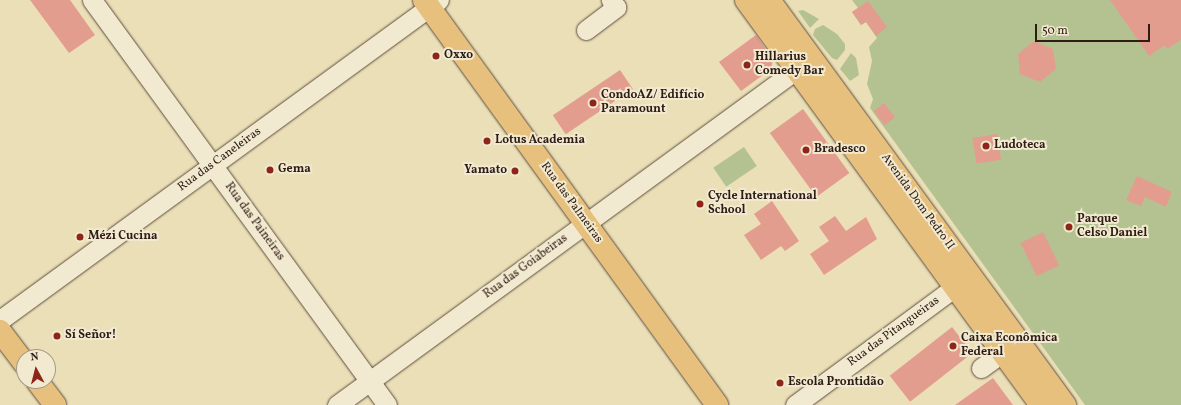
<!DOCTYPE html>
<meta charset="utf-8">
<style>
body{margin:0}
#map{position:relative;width:1181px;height:405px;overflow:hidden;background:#ebdfb7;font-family:Vollkorn,serif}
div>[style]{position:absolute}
.green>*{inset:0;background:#b4c291;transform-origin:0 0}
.building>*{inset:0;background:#e39d8e;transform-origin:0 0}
.roads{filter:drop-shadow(0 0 1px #5d4d3e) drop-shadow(0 0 1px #5d4d3e)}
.minor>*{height:19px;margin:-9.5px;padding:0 9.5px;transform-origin:9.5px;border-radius:9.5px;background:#f2ead0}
.major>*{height:22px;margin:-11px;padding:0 11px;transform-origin:11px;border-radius:11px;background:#e6c07c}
.dots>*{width:11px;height:11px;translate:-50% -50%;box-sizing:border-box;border:2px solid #f2ead0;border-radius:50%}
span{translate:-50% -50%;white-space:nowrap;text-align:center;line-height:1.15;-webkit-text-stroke:4px #f2ead0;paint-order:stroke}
.poi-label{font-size:12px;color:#2e1c15;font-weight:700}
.left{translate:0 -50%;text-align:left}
.right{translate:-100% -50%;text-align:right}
.street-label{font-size:12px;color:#2e1c15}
.north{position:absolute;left:16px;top:349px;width:40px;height:40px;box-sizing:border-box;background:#f2ead0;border:1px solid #a49885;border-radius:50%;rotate:353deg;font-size:11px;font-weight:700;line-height:16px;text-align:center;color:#2e1c15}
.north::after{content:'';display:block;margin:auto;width:14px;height:18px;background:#8f2418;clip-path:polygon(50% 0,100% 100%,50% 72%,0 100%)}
.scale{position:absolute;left:1035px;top:24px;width:115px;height:18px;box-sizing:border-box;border:2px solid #2e1c15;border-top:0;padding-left:5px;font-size:12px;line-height:14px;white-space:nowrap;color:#2e1c15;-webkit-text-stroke:3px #f2ead0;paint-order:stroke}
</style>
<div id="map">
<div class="green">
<div style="clip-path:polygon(852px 0,1181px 0,1181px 405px,1085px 405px,870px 108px,873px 99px,867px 84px,872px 61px,869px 47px,877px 38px,866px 22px,861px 25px,852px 12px,858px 8px)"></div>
<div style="clip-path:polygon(803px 10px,819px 19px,810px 28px,798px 11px)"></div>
<div style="clip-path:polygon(823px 25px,837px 34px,845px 44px,845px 50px,837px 60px,832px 58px,813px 35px,815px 29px)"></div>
<div style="clip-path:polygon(851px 53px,856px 58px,859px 75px,850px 81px,840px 69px)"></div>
<div style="left:744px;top:147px;width:23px;height:37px;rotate:56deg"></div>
</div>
<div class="building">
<div style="clip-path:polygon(30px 0,70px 0,95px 35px,69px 53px)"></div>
<div style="clip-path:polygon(1110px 0,1181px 0,1181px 40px,1167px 49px,1165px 45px,1149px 56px)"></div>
<div style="clip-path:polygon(868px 1px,887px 27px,876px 36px,866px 22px,861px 25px,852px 12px)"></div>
<div style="clip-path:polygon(756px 35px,773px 60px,771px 69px,741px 91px,719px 62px)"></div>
<div style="clip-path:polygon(1034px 41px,1053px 49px,1056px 69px,1040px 82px,1020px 74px,1018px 54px)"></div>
<div style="left:620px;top:70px;width:23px;height:81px;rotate:56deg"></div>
<div style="left:884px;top:103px;width:18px;height:13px;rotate:52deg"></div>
<div style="left:803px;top:109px;width:79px;height:41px;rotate:54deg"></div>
<div style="left:997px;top:134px;width:26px;height:25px;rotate:81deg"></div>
<div style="clip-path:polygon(1137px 176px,1172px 192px,1166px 207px,1145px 197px,1141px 206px,1126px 200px)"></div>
<div style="clip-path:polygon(772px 201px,799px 241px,785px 251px,781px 246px,761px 260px,744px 235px,761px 224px,754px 214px)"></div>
<div style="clip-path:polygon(835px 216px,846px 231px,866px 217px,877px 239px,824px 275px,810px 254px,829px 241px,819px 227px)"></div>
<div style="left:1043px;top:232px;width:37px;height:25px;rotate:64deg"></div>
<div style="left:952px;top:327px;width:33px;height:79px;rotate:52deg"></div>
<div style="clip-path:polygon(993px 378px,1013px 405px,955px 405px)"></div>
</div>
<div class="roads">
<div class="minor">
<div style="left:92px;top:0;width:501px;rotate:53.93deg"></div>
<div style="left:586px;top:30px;width:38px;rotate:-37deg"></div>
<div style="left:616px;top:7px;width:9px;rotate:-126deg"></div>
<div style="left:0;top:320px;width:543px;rotate:-36.09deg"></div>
<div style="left:981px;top:368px;width:27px;rotate:-36deg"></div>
<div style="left:337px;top:405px;width:583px;rotate:-36.14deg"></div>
<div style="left:795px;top:405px;width:199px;rotate:-36.4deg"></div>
</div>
<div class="major">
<div style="left:424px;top:0;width:500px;rotate:54.1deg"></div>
<div style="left:746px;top:0;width:501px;rotate:53.93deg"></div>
<div style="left:769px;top:0;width:502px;rotate:53.84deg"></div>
<div style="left:0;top:331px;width:40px;rotate:53deg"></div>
<div style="left:37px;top:381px;width:30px;rotate:53deg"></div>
</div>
</div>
<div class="dots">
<div style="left:436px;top:56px;background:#8f2418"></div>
<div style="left:747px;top:65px;background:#8f2418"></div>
<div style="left:593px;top:103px;background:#8f2418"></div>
<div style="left:487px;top:141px;background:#8f2418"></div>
<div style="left:986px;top:146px;background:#8f2418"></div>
<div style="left:806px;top:150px;background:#8f2418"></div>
<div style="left:270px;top:170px;background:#8f2418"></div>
<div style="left:515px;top:171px;background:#8f2418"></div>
<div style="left:700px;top:204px;background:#8f2418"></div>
<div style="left:1069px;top:227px;background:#8f2418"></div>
<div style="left:80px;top:237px;background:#8f2418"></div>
<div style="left:57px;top:336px;background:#8f2418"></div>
<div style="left:953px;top:346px;background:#8f2418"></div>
<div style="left:780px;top:383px;background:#8f2418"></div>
</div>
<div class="poi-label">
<span class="left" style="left:444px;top:56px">Oxxo</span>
<span class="left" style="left:755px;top:65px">Hillarius<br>Comedy Bar</span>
<span class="left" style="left:601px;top:103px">CondoAZ/ Edifício<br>Paramount</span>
<span class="left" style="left:495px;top:141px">Lotus Academia</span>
<span class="left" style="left:994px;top:146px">Ludoteca</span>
<span class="left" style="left:814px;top:150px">Bradesco</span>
<span class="left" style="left:278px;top:170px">Gema</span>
<span class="right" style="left:507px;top:171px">Yamato</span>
<span class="left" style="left:708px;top:204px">Cycle International<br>School</span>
<span class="left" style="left:1077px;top:227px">Parque<br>Celso Daniel</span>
<span class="left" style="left:88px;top:237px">Mézi Cucina</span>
<span class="left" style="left:65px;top:336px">Sí Señor!</span>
<span class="left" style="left:961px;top:346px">Caixa Econômica<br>Federal</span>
<span class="left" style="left:788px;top:383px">Escola Prontidão</span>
</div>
<div class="street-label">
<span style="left:220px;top:160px;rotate:-36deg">Rua das Caneleiras</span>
<span style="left:917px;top:202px;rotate:54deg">Avenida Dom Pedro II</span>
<span style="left:571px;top:203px;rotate:54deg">Rua das Palmeiras</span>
<span style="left:254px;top:222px;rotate:54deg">Rua das Paineiras</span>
<span style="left:526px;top:267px;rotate:-36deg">Rua das Goiabeiras</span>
<span style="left:894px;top:332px;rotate:-36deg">Rua das Pitangueiras</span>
</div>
<div class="north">N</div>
<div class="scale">50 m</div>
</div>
